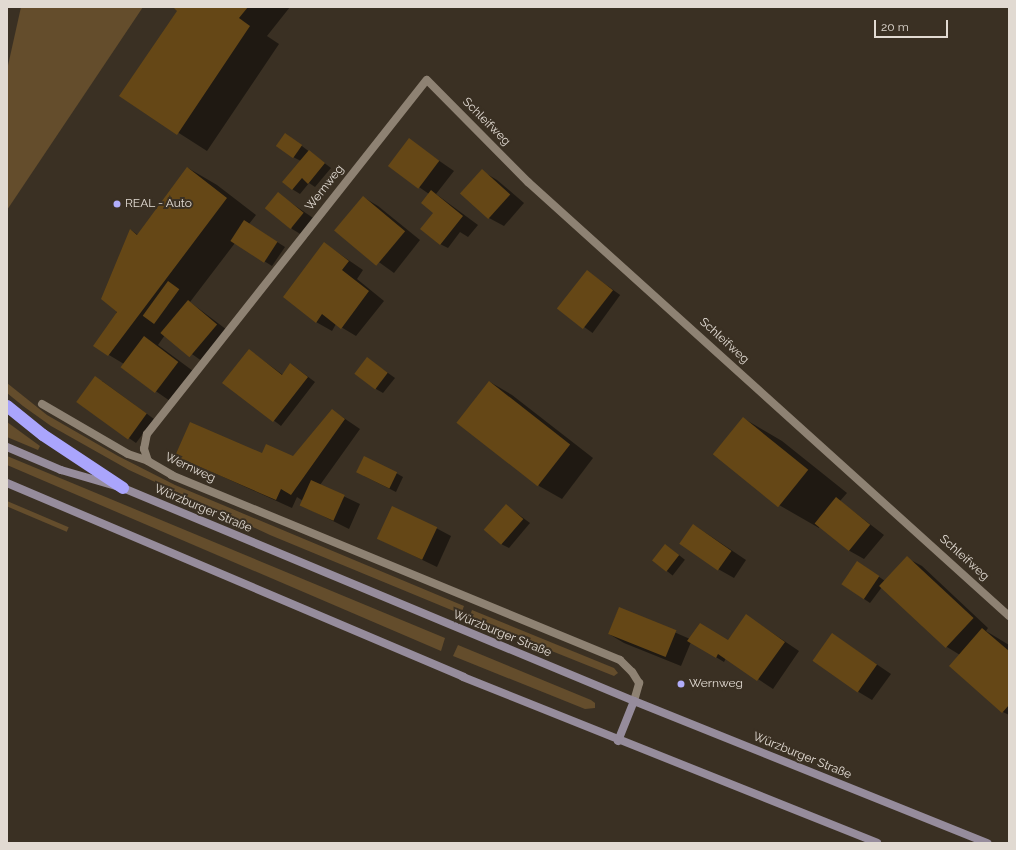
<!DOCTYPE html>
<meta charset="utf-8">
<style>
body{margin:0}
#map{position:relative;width:1016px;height:850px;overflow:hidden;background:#3a3023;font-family:Raleway,sans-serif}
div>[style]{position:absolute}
.green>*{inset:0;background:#644d2c;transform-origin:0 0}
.shadow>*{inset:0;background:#0007;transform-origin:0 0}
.building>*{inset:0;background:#654716;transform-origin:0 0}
.service>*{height:8px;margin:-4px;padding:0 4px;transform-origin:4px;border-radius:4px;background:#8e8273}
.minor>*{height:8px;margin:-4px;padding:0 4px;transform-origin:4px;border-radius:4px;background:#8e8273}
.secondary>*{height:8px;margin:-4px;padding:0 4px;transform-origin:4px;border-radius:4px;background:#968c9c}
.motorway>*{height:12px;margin:-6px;padding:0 6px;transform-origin:6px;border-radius:6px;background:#aaa5fc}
.dots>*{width:11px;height:11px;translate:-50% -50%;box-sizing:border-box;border:2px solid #3a3023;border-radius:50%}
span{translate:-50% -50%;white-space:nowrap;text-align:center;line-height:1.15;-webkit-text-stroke:4px #3a3023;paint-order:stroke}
.street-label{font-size:12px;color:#e1dad2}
.poi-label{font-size:12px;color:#e1dad2}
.left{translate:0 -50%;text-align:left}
.frame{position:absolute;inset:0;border:8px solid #e1dad2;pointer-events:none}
.scale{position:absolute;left:874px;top:20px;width:74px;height:18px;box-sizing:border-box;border:2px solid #e1dad2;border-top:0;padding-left:5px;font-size:12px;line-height:14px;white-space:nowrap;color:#e1dad2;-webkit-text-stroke:3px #3a3023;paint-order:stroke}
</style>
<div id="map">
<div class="green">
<div style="clip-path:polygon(21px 7px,143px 7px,7px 210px,7px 70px)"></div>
<div style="clip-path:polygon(7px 383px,47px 415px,118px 456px,175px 485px,464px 606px,461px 614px,270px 535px,129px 470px,51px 426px,23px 406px,7px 393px)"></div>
<div style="clip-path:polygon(7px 422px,40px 446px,38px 450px,7px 437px)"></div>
<div style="clip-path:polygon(7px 456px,445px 638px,441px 651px,7px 465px)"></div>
<div style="left:7px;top:501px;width:67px;height:5px;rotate:23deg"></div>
<div style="clip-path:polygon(472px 610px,614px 668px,618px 673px,614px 676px,469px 618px)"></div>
<div style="clip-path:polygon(458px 645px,591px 700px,595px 703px,595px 708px,585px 709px,453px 656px)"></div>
</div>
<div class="shadow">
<div style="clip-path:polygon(175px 7px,290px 7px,267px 36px,279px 44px,207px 151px,121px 96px,178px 11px)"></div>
<div style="clip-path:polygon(286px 134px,331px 168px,315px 187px,309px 183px,300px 194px,292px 189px,301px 161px,293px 157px)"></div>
<div style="clip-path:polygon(409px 140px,454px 171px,436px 194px,478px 225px,468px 237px,460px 232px,448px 248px,440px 244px,429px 194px,389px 166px)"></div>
<div style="clip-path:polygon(188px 168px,217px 185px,256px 215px,249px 224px,285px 247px,272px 266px,235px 243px,190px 302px,231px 333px,206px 364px,165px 335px,158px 345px,193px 371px,170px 401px,121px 367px,124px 364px,109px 355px,131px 230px,138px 235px)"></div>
<div style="clip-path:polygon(482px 171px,497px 180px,524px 203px,504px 226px,489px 218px,462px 194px)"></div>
<div style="clip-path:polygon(278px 194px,319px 222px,307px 238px,292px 229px)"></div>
<div style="clip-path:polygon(363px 197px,378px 206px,420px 240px,394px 273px,336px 231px)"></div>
<div style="clip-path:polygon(325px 244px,363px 270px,357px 279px,384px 301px,356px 336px,336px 324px,332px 331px,316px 322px)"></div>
<div style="left:587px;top:271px;width:41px;height:47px;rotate:36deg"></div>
<div style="clip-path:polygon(249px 350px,283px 375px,291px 364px,315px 382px,281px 426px,224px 382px)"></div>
<div style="clip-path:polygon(367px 358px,395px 378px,383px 393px,376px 389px)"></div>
<div style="clip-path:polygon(102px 381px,154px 419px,136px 443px,77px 402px)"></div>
<div style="clip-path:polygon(490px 382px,512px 395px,593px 458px,562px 499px,539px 486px)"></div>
<div style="clip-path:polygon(332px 410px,360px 429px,320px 485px,360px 504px,349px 529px,301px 505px,303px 501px,297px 497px,292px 508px,177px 456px,293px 457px)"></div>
<div style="clip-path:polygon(743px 418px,782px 441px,847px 493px,840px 501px,884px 535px,864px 559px,848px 550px,820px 526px,819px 528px,779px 505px)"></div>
<div style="clip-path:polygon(396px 473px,403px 477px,396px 492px,364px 476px)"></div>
<div style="clip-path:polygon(507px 506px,530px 523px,509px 548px,501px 544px)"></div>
<div style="clip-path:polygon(694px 525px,746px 560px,734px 578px,718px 569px)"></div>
<div style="clip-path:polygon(436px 528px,451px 536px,437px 567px,379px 539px)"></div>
<div style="left:666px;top:545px;width:24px;height:20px;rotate:38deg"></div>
<div style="clip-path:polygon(907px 558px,922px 566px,988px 628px,986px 631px,1009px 645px,1009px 715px,1003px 712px,960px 655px,947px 647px,882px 587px,870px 603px,842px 584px,858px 562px,885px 581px)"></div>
<div style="clip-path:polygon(619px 608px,690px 639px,729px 641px,747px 616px,799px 651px,773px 689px,726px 658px,724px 662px,691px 642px,681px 666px,624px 643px,609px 634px)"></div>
<div style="clip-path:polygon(832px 634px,891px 674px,872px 700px,857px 691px)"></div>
</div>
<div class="building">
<div style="clip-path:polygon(173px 7px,248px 7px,239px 18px,250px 26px,177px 135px,119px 96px,177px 11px)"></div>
<div style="left:285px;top:133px;width:21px;height:16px;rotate:35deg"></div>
<div style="left:409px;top:138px;width:38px;height:35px;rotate:37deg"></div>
<div style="clip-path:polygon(309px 150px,325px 163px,308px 184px,302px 178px,292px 190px,282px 182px)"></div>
<div style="clip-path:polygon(187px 167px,227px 198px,108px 356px,93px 346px,117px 312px,101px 299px,130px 229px,137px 235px)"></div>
<div style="left:482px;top:169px;width:38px;height:33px;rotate:42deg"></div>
<div style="clip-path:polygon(431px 190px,463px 216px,440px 245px,420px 229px,433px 213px,421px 203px)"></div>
<div style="left:278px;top:192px;width:33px;height:21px;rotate:39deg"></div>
<div style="left:363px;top:196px;width:55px;height:45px;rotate:40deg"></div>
<div style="left:244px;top:220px;width:40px;height:25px;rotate:33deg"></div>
<div style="clip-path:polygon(324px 242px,349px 261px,342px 270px,369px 291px,341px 329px,322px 314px,316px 323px,283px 297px)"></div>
<div style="left:587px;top:270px;width:33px;height:49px;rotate:38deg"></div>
<div style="left:168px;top:281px;width:14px;height:43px;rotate:36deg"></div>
<div style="left:188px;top:300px;width:38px;height:43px;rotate:40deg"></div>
<div style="left:144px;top:336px;width:43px;height:39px;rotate:37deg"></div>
<div style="clip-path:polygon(249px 349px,282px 375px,290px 363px,308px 377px,273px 422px,222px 383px)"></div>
<div style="left:367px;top:357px;width:26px;height:21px;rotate:37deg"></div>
<div style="left:95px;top:376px;width:64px;height:32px;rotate:36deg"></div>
<div style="left:489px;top:381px;width:103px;height:53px;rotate:38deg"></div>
<div style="clip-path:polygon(332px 409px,345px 419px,291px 495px,281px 489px,276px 500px,175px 456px,190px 422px,262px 453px,266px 444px,293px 456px)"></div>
<div style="left:743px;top:417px;width:84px;height:48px;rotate:39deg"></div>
<div style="left:364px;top:456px;width:37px;height:18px;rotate:26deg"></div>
<div style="left:311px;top:480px;width:37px;height:28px;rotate:24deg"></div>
<div style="left:836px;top:497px;width:44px;height:34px;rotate:39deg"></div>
<div style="left:506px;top:504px;width:23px;height:34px;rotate:41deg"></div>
<div style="left:392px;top:506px;width:50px;height:36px;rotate:25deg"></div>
<div style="left:693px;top:524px;width:47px;height:24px;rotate:35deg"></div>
<div style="left:665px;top:544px;width:18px;height:21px;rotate:38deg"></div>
<div style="left:907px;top:556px;width:91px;height:41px;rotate:43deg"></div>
<div style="left:857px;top:561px;width:27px;height:28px;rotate:34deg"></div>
<div style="left:619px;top:607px;width:62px;height:29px;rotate:22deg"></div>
<div style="clip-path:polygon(746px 614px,785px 642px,757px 681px,718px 654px,716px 658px,687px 641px,700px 623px,728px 640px)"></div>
<div style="clip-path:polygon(982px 628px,1009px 651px,1009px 705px,1002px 713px,949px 666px)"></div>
<div style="left:832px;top:633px;width:55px;height:34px;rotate:35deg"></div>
</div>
<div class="service">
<div style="left:42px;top:404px;width:99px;rotate:30.2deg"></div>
<div style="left:128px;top:454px;width:21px;rotate:19deg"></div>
</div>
<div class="minor">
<div style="left:634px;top:701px;width:19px;rotate:-74deg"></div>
<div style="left:639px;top:683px;width:13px;rotate:-122deg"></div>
<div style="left:632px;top:672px;width:17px;rotate:-135deg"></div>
<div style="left:620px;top:660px;width:485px;rotate:-157.6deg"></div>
<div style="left:172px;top:475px;width:28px;rotate:-150deg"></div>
<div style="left:148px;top:461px;width:13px;rotate:-108deg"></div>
<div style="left:144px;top:449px;width:15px;rotate:-79deg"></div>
<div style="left:147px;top:434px;width:451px;rotate:-51.7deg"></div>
<div style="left:427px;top:80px;width:144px;rotate:45.3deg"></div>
<div style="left:528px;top:182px;width:648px;rotate:42.06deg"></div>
</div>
<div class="secondary">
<div style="left:7px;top:447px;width:59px;rotate:23.1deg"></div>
<div style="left:61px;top:470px;width:65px;rotate:16.2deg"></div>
<div style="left:123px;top:488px;width:554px;rotate:22.63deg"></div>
<div style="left:634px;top:701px;width:381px;rotate:21.9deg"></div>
<div style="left:7px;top:483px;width:496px;rotate:23deg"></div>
<div style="left:463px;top:677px;width:446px;rotate:21.8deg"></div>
<div style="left:618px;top:741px;width:43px;rotate:-68.2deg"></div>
</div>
<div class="motorway">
<div style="left:7px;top:406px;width:46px;rotate:38.9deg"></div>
<div style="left:43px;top:435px;width:96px;rotate:33.5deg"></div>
</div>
<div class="dots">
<div style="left:117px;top:204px;background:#b1adfa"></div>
<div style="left:681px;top:684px;background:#b1adfa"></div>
</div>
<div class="street-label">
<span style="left:486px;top:122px;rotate:45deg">Schleifweg</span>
<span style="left:325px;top:188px;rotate:-52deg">Wernweg</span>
<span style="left:724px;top:341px;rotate:42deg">Schleifweg</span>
<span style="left:190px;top:468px;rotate:25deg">Wernweg</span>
<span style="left:203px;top:509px;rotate:23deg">Würzburger Straße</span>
<span style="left:964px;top:558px;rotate:42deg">Schleifweg</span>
<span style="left:502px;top:634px;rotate:22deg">Würzburger Straße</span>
<span style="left:802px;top:756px;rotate:22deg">Würzburger Straße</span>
</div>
<div class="poi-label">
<span class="left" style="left:125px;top:204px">REAL - Auto</span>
<span class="left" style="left:689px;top:684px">Wernweg</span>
</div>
<div class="frame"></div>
<div class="scale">20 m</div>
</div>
